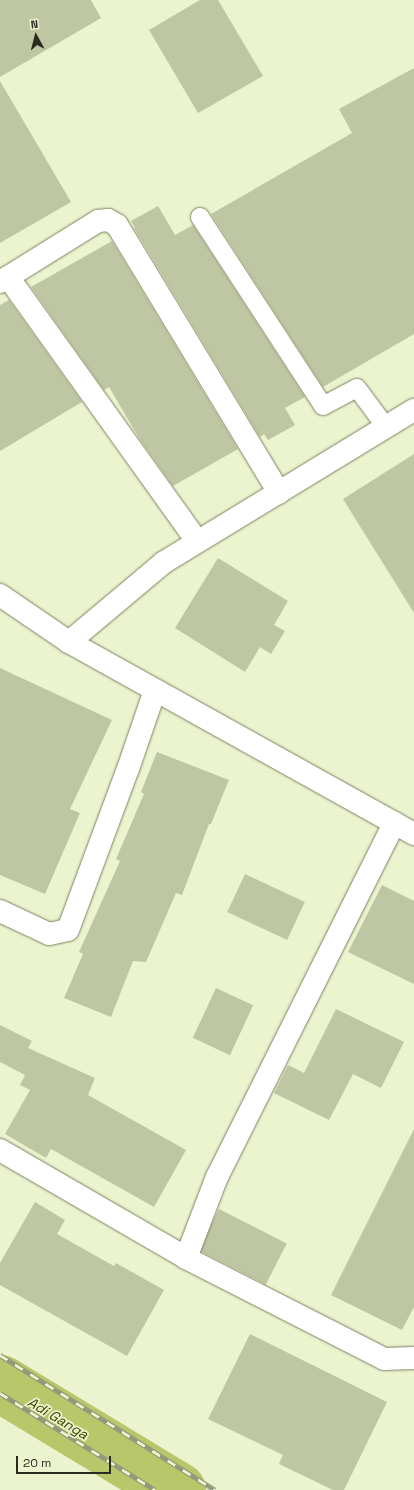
<!DOCTYPE html>
<style>
body{margin:0}
#map{position:relative;width:414px;height:1490px;overflow:hidden;background:#ebf3cf;font-family:"Space Grotesk",sans-serif}
div>[style]{position:absolute}
.river>*{height:57px;margin:-28.5px;padding:0 28.5px;transform-origin:28.5px;border-radius:28.5px;background:#b8c769}
.building>*{inset:0;background:#bfc6a3;transform-origin:0 0}
.roads{filter:drop-shadow(0 0 1px #7c8362) drop-shadow(0 0 1px #7c8362)}
.lane>*{height:18px;margin:-9px;padding:0 9px;transform-origin:9px;border-radius:9px;background:#fff}
.street>*{height:22px;margin:-11px;padding:0 11px;transform-origin:11px;border-radius:11px;background:#fff}
.secondary>*{height:22px;margin:-11px;padding:0 11px;transform-origin:11px;border-radius:11px;background:#fff}
.rail>*{height:4.5px;margin-top:-2.25px;transform-origin:0;background:repeating-linear-gradient(90deg,#ebf3cf 0 9px,#91977d 0 18px);box-sizing:border-box;border-block:1px solid #91977d}
span{translate:-50% -50%;white-space:nowrap;text-align:center;line-height:1.15;-webkit-text-stroke:3.5px #ebf3cf;paint-order:stroke}
.water-label{font-size:14px;color:#414900;font-style:italic}
.north{position:absolute;left:16px;top:16px;width:40px;height:40px;-webkit-text-stroke:3px #ebf3cf;paint-order:stroke;rotate:353deg;font-size:11px;font-weight:700;line-height:16px;text-align:center;color:#2a2c1f}
.north::after{content:'';display:block;margin:auto;width:14px;height:18px;background:#2a2c1f;clip-path:polygon(50% 0,100% 100%,50% 72%,0 100%)}
.scale{position:absolute;left:16px;top:1456px;width:95px;height:18px;box-sizing:border-box;border:2px solid #2a2c1f;border-top:0;padding-left:5px;font-size:12px;line-height:14px;white-space:nowrap;color:#2a2c1f;-webkit-text-stroke:3px #ebf3cf;paint-order:stroke}
</style>
<div id="map">
<div class="river">
<div style="left:0;top:1383px;width:207px;rotate:31.2deg"></div>
</div>
<div class="building">
<div style="clip-path:polygon(0 0,91px 0,101px 18px,0 77px)"></div>
<div style="clip-path:polygon(200px 0,218px 0,263px 76px,198px 113px,149px 30px)"></div>
<div style="clip-path:polygon(414px 68px,414px 334px,323px 387px,211px 214px,352px 133px,339px 109px)"></div>
<div style="clip-path:polygon(0 81px,71px 202px,0 243px)"></div>
<div style="clip-path:polygon(158px 206px,175px 235px,193px 225px,305px 397px,285px 408px,295px 425px,268px 440px,264px 434px,260px 437px,134px 228px,135px 228px,131px 221px)"></div>
<div style="clip-path:polygon(112px 241px,238px 449px,173px 486px,139px 438px,109px 387px,104px 390px,31px 287px)"></div>
<div style="clip-path:polygon(9px 300px,82px 402px,0 451px,0 305px)"></div>
<div style="clip-path:polygon(414px 454px,414px 613px,343px 499px)"></div>
<div style="clip-path:polygon(218px 558px,288px 601px,274px 625px,285px 631px,271px 654px,260px 647px,245px 672px,175px 628px)"></div>
<div style="clip-path:polygon(0 668px,112px 720px,70px 809px,80px 813px,45px 894px,0 875px)"></div>
<div style="clip-path:polygon(157px 752px,229px 780px,211px 824px,209px 824px,182px 895px,176px 893px,146px 962px,133px 961px,111px 1017px,64px 998px,83px 954px,79px 952px,120px 861px,116px 859px,144px 794px,141px 792px)"></div>
<div style="left:245px;top:874px;width:66px;height:42px;rotate:25deg"></div>
<div style="clip-path:polygon(382px 885px,414px 901px,414px 984px,348px 952px)"></div>
<div style="left:216px;top:988px;width:41px;height:55px;rotate:25deg"></div>
<div style="clip-path:polygon(336px 1009px,404px 1042px,381px 1088px,353px 1074px,329px 1120px,274px 1093px,288px 1065px,304px 1073px)"></div>
<div style="clip-path:polygon(0 1025px,32px 1041px,28px 1048px,95px 1078px,88px 1095px,186px 1150px,154px 1207px,51px 1149px,46px 1158px,5px 1134px,30px 1090px,20px 1085px,25px 1075px,0 1062px)"></div>
<div style="clip-path:polygon(414px 1129px,414px 1307px,402px 1330px,331px 1295px)"></div>
<div style="clip-path:polygon(35px 1202px,65px 1220px,57px 1234px,114px 1266px,116px 1263px,164px 1290px,127px 1356px,0 1285px,0 1263px)"></div>
<div style="left:219px;top:1209px;width:76px;height:46px;rotate:27deg"></div>
<div style="clip-path:polygon(250px 1334px,387px 1402px,344px 1490px,333px 1490px,279px 1464px,283px 1455px,208px 1419px)"></div>
</div>
<div class="roads">
<div class="lane">
<div style="left:200px;top:217px;width:225px;rotate:56.9deg"></div>
<div style="left:323px;top:406px;width:38px;rotate:-28deg"></div>
<div style="left:357px;top:388px;width:49px;rotate:53.4deg"></div>
</div>
<div class="street">
<div style="left:8px;top:277px;width:325px;rotate:54.4deg"></div>
<div style="left:0;top:282px;width:115px;rotate:-31.9deg"></div>
<div style="left:98px;top:221px;width:10px;rotate:-6deg"></div>
<div style="left:108px;top:220px;width:10px;rotate:29deg"></div>
<div style="left:117px;top:225px;width:313px;rotate:58.8deg"></div>
<div style="left:0;top:911px;width:54px;rotate:25.1deg"></div>
<div style="left:49px;top:934px;width:19px;rotate:-12deg"></div>
<div style="left:68px;top:930px;width:172px;rotate:-69.6deg"></div>
<div style="left:128px;top:769px;width:83px;rotate:-71.1deg"></div>
<div style="left:0;top:1150px;width:215px;rotate:30.1deg"></div>
<div style="left:186px;top:1258px;width:222px;rotate:27deg"></div>
<div style="left:384px;top:1359px;width:30px;rotate:-2deg"></div>
<div style="left:186px;top:1258px;width:87px;rotate:-69.1deg"></div>
<div style="left:217px;top:1177px;width:396px;rotate:-63.4deg"></div>
</div>
<div class="secondary">
<div style="left:0;top:595px;width:83px;rotate:34.3deg"></div>
<div style="left:69px;top:642px;width:395px;rotate:29.1deg"></div>
<div style="left:69px;top:642px;width:123px;rotate:-40deg"></div>
<div style="left:163px;top:563px;width:294px;rotate:-31.4deg"></div>
</div>
</div>
<div class="rail">
<div style="left:0;top:1355px;width:254px;rotate:32.1deg"></div>
<div style="left:0;top:1393px;width:183px;rotate:32deg"></div>
</div>
<div class="water-label">
<span style="left:58px;top:1418px;rotate:31deg">Adi Ganga</span>
</div>
<div class="north">N</div>
<div class="scale">20 m</div>
</div>
